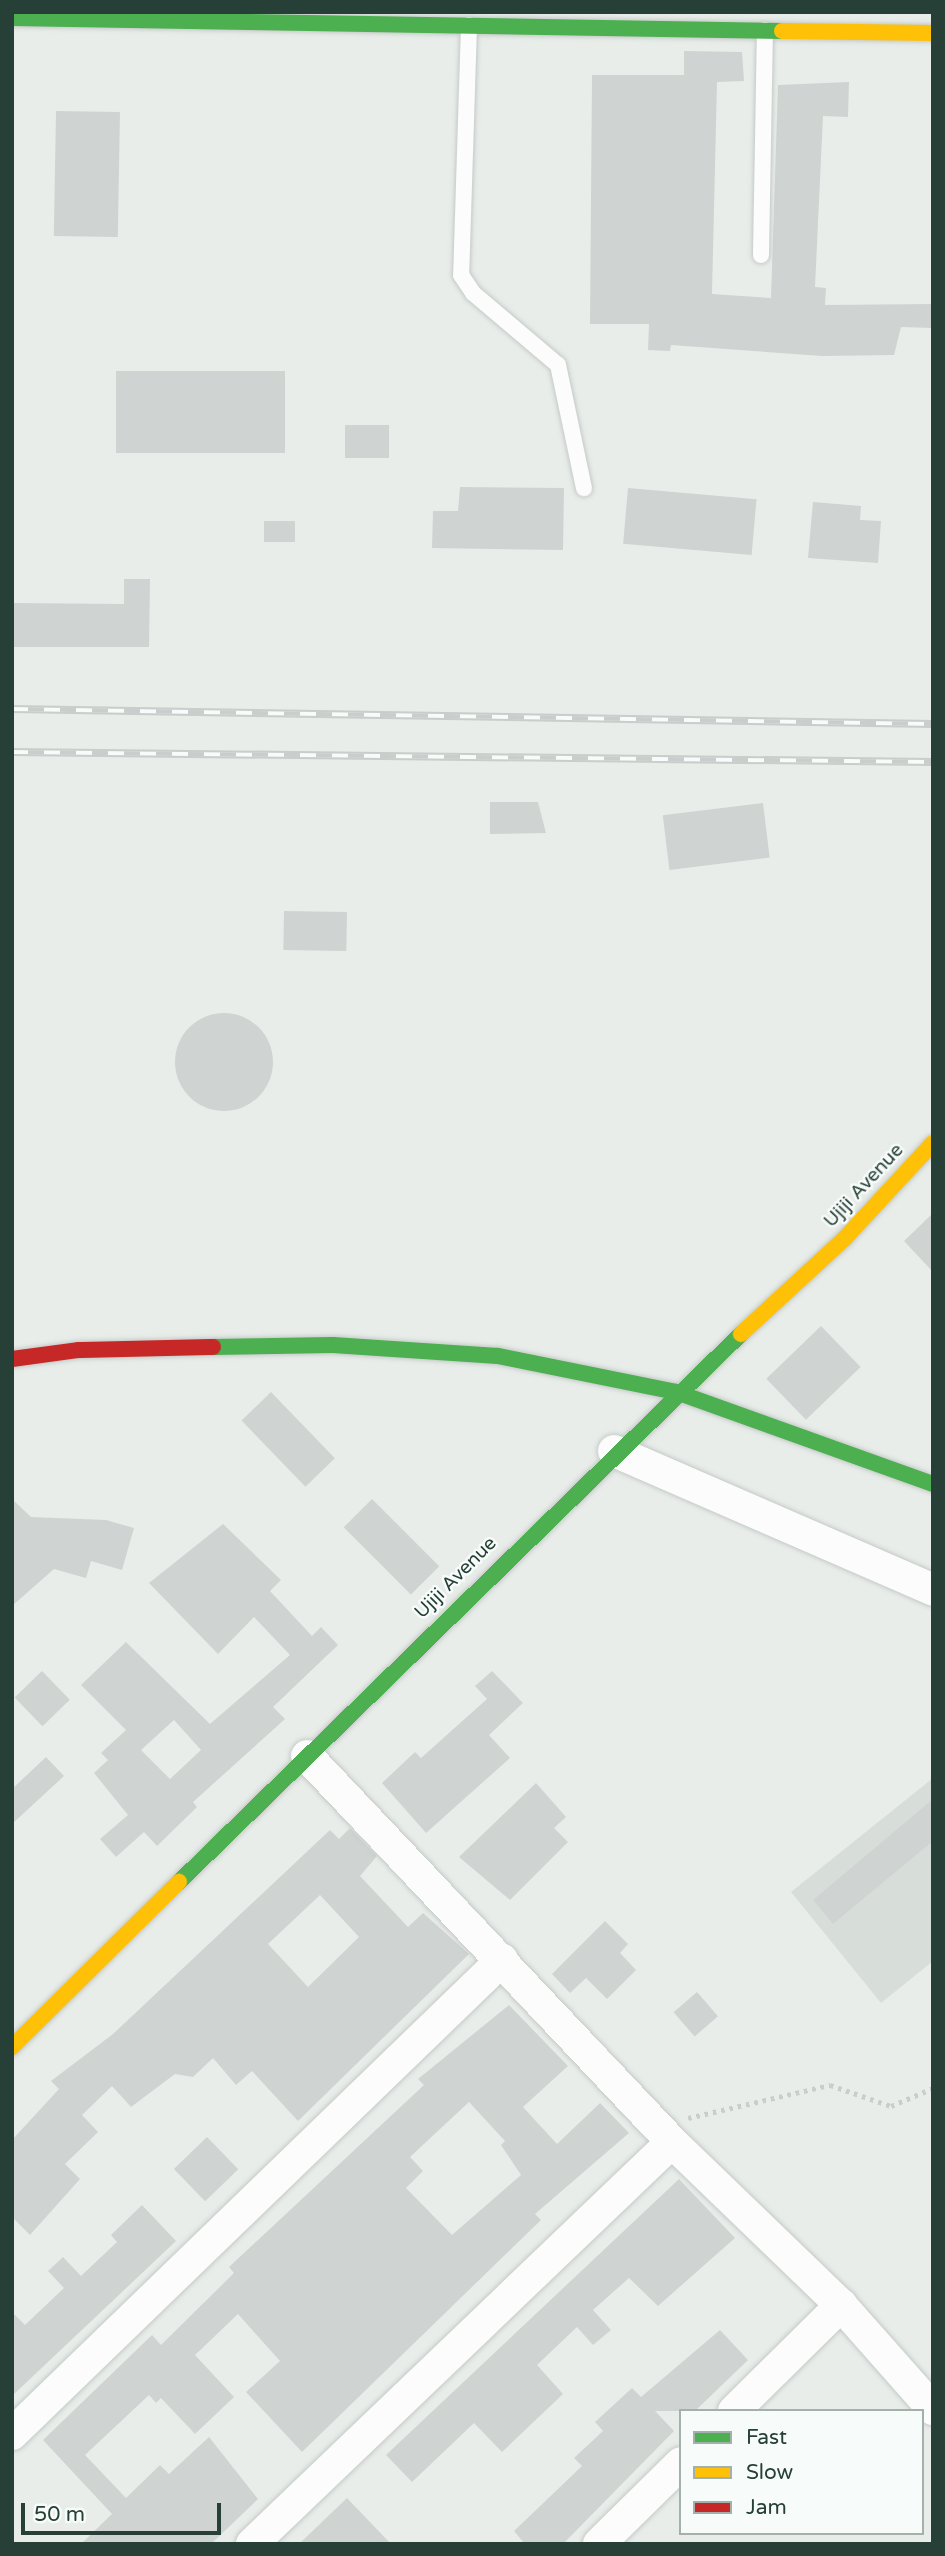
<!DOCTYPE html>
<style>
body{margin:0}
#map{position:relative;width:945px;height:2556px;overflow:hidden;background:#e8edea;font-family:"Varela Round",sans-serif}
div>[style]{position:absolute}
.built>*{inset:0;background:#d7deda}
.building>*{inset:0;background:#cfd4d2;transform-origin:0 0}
.round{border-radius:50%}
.path>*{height:4.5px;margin-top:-2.25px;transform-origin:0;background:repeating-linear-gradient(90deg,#c7cecb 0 3.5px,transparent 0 8.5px)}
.roads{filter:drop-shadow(0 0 2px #c5cac7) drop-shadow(0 0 2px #c5cac7)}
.lane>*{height:16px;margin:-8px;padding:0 8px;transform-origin:8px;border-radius:8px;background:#fcfcfc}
.street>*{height:32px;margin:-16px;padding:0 16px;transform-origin:16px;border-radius:16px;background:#fcfcfc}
.fast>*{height:16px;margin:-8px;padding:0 8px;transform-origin:8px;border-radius:8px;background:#4caf50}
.slow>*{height:16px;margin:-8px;padding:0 8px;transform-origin:8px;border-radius:8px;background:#ffc107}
.jam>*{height:16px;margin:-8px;padding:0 8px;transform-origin:8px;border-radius:8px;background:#c62828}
.rail>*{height:8px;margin-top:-4px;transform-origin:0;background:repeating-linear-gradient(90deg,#f7fbf9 0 16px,#c9cdcb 0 32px);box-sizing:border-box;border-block:2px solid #c9cdcb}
span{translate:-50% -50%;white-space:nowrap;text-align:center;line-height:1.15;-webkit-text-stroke:5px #f7fbf9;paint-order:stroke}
.street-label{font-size:19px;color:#264037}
.frame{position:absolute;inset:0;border:14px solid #264037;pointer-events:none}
.legend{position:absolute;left:679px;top:2409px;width:245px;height:126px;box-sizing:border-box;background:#f7fbf9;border:2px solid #a3b0ab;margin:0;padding:9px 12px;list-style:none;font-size:21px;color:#264037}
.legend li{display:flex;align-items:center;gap:14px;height:35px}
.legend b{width:35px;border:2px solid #a3b0ab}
.scale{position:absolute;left:21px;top:2503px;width:200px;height:32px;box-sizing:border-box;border:4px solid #264037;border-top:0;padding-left:9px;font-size:21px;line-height:24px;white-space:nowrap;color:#264037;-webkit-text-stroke:5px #f7fbf9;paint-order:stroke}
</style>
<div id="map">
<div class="built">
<div style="clip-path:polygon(933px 1778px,933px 1961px,881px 2003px,791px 1892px)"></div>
</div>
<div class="building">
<div style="clip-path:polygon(684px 51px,742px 52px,744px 81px,717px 82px,712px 294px,771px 298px,778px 85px,849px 82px,848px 117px,823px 116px,815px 287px,826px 288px,825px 305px,933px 304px,933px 328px,901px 327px,894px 355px,822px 356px,671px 345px,670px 351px,648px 350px,649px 324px,590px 324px,592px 75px,684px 75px)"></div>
<div style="left:56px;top:111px;width:64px;height:125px;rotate:1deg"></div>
<div style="left:116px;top:371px;width:169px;height:82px"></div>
<div style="left:345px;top:425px;width:44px;height:33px"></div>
<div style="clip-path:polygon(460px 487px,564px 488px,563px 550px,432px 548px,433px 511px,458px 511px)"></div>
<div style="left:628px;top:488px;width:129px;height:56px;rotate:5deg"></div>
<div style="clip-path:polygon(813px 502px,861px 506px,860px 520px,881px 521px,878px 563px,808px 558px)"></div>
<div style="left:295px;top:521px;width:21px;height:31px;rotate:90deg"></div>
<div style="clip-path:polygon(124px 579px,150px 579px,149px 647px,12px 647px,12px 603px,124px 604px)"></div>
<div style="clip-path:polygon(490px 802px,538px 802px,546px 833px,490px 834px)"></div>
<div style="left:763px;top:803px;width:55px;height:101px;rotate:83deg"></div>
<div style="left:284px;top:911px;width:63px;height:39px;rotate:1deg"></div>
<div class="round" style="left:175px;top:1013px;width:98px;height:98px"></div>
<div style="clip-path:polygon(933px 1213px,933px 1272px,904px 1241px)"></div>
<div style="left:821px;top:1326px;width:57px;height:76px;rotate:46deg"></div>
<div style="left:271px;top:1392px;width:92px;height:41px;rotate:46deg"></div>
<div style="clip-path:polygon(12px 1499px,31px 1517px,106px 1520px,134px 1528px,122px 1570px,91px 1561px,86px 1578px,54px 1569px,12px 1606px)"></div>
<div style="left:372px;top:1499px;width:95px;height:40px;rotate:45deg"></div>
<div style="clip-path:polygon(evenodd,223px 1524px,281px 1580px,270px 1591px,312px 1636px,321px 1627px,338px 1645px,273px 1707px,285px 1719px,193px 1802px,197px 1807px,157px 1846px,144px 1832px,116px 1857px,100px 1839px,128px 1815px,94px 1773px,108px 1760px,101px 1753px,126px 1730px,81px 1685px,126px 1642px,210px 1724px,290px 1655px,254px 1617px,218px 1654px,149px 1583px,223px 1524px,174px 1720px,201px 1750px,170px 1779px,141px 1750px,174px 1720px)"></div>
<div style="left:42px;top:1671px;width:40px;height:38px;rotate:46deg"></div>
<div style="clip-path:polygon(492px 1671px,523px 1703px,489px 1735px,510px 1758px,426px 1833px,382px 1783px,415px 1752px,421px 1758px,487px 1699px,475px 1686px)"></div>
<div style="clip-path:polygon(46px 1757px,64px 1776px,12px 1824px,12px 1789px)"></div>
<div style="clip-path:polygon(536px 1783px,566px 1817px,554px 1828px,568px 1842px,510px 1900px,459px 1857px)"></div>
<div style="clip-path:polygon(933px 1799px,933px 1841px,833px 1924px,813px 1900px)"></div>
<div style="clip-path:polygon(evenodd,350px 1828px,377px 1856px,360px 1876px,408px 1927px,423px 1913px,469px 1954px,298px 2121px,252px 2071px,236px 2085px,213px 2058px,193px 2077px,175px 2074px,131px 2107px,112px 2086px,82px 2115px,98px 2132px,65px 2164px,80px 2179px,30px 2235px,12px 2217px,12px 2140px,59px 2089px,51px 2081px,113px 2034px,330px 1830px,339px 1839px,350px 1828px,320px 1895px,359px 1937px,308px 1987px,268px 1944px,320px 1895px)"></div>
<div style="clip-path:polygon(605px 1921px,628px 1944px,620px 1953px,636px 1970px,607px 1999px,586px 1978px,570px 1993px,552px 1974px)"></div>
<div style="left:697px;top:1992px;width:32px;height:31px;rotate:49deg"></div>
<div style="clip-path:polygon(evenodd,509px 2005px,568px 2066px,523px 2107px,557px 2144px,600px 2103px,629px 2133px,535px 2214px,541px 2220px,302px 2452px,246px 2392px,280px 2361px,238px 2314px,195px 2355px,234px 2397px,195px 2434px,161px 2398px,156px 2403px,149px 2395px,85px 2455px,126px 2498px,160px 2465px,169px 2474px,209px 2437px,258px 2499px,211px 2544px,81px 2544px,112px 2514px,43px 2440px,152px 2335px,161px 2345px,234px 2273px,229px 2267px,424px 2085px,418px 2079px,509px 2005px,469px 2102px,505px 2141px,501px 2145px,521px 2175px,452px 2235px,406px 2188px,423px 2171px,410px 2157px,469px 2102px)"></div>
<div style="left:207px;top:2137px;width:45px;height:46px;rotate:46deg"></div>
<div style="clip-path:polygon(679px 2179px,735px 2238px,658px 2306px,629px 2278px,593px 2310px,611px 2330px,593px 2345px,577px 2327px,537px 2365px,563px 2394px,502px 2452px,474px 2423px,412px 2482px,386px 2455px)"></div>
<div style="clip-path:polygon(142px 2205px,176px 2241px,12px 2396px,12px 2312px,25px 2325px,64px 2288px,48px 2271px,63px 2257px,81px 2276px,117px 2242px,111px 2235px)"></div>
<div style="clip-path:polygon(720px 2330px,748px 2360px,695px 2411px,655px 2411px,674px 2431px,563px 2544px,525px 2544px,514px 2531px,582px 2466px,574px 2458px,603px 2431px,595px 2422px,632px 2388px,641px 2397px)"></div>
<div style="clip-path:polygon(347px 2498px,391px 2544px,299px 2544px)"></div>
</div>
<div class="path">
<div style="left:688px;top:2118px;width:146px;rotate:-13.1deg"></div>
<div style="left:830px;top:2085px;width:65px;rotate:19deg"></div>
<div style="left:891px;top:2106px;width:46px;rotate:-23.2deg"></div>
</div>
<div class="roads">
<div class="lane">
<div style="left:469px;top:25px;width:250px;rotate:91.8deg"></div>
<div style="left:461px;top:275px;width:22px;rotate:56deg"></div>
<div style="left:473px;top:293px;width:111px;rotate:40.3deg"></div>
<div style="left:558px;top:365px;width:126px;rotate:78.1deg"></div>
<div style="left:761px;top:255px;width:225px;rotate:-89deg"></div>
</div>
<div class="street">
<div style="left:614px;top:1451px;width:348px;rotate:23.5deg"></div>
<div style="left:307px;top:1756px;width:531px;rotate:46.6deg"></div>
<div style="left:672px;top:2142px;width:235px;rotate:44deg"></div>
<div style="left:841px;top:2305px;width:139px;rotate:48.5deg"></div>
<div style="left:734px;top:2411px;width:151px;rotate:-44.7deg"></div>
<div style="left:12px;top:2434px;width:682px;rotate:-44.05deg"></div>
<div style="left:252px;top:2544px;width:581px;rotate:-43.75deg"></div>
<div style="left:599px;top:2544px;width:115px;rotate:-44.6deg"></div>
</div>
<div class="fast">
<div style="left:12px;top:18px;width:770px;rotate:0.97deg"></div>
<div style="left:213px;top:1347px;width:120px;rotate:-1deg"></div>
<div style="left:333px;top:1345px;width:165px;rotate:3.8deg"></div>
<div style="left:498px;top:1356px;width:182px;rotate:11.4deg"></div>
<div style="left:676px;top:1392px;width:273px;rotate:19.7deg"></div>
<div style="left:179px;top:1882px;width:785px;rotate:-44.28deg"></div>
</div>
<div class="slow">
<div style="left:782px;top:31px;width:151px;rotate:0.8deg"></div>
<div style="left:741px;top:1334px;width:142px;rotate:-42.7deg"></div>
<div style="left:845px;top:1238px;width:129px;rotate:-47.2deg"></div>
<div style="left:12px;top:2047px;width:235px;rotate:-44.7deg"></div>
</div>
<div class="jam">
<div style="left:12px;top:1359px;width:68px;rotate:-7.7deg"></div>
<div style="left:79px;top:1350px;width:134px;rotate:-1.3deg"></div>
</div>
</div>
<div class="rail">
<div style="left:12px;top:709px;width:921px;rotate:0.93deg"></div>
<div style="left:12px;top:752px;width:921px;rotate:0.62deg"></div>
</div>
<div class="street-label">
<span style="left:864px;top:1186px;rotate:-47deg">Ujiji Avenue</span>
<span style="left:456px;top:1578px;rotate:-45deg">Ujiji Avenue</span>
</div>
<div class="frame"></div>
<ul class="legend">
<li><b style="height:9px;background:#4caf50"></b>Fast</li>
<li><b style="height:9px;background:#ffc107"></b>Slow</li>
<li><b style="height:9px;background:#c62828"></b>Jam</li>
</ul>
<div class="scale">50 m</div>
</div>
